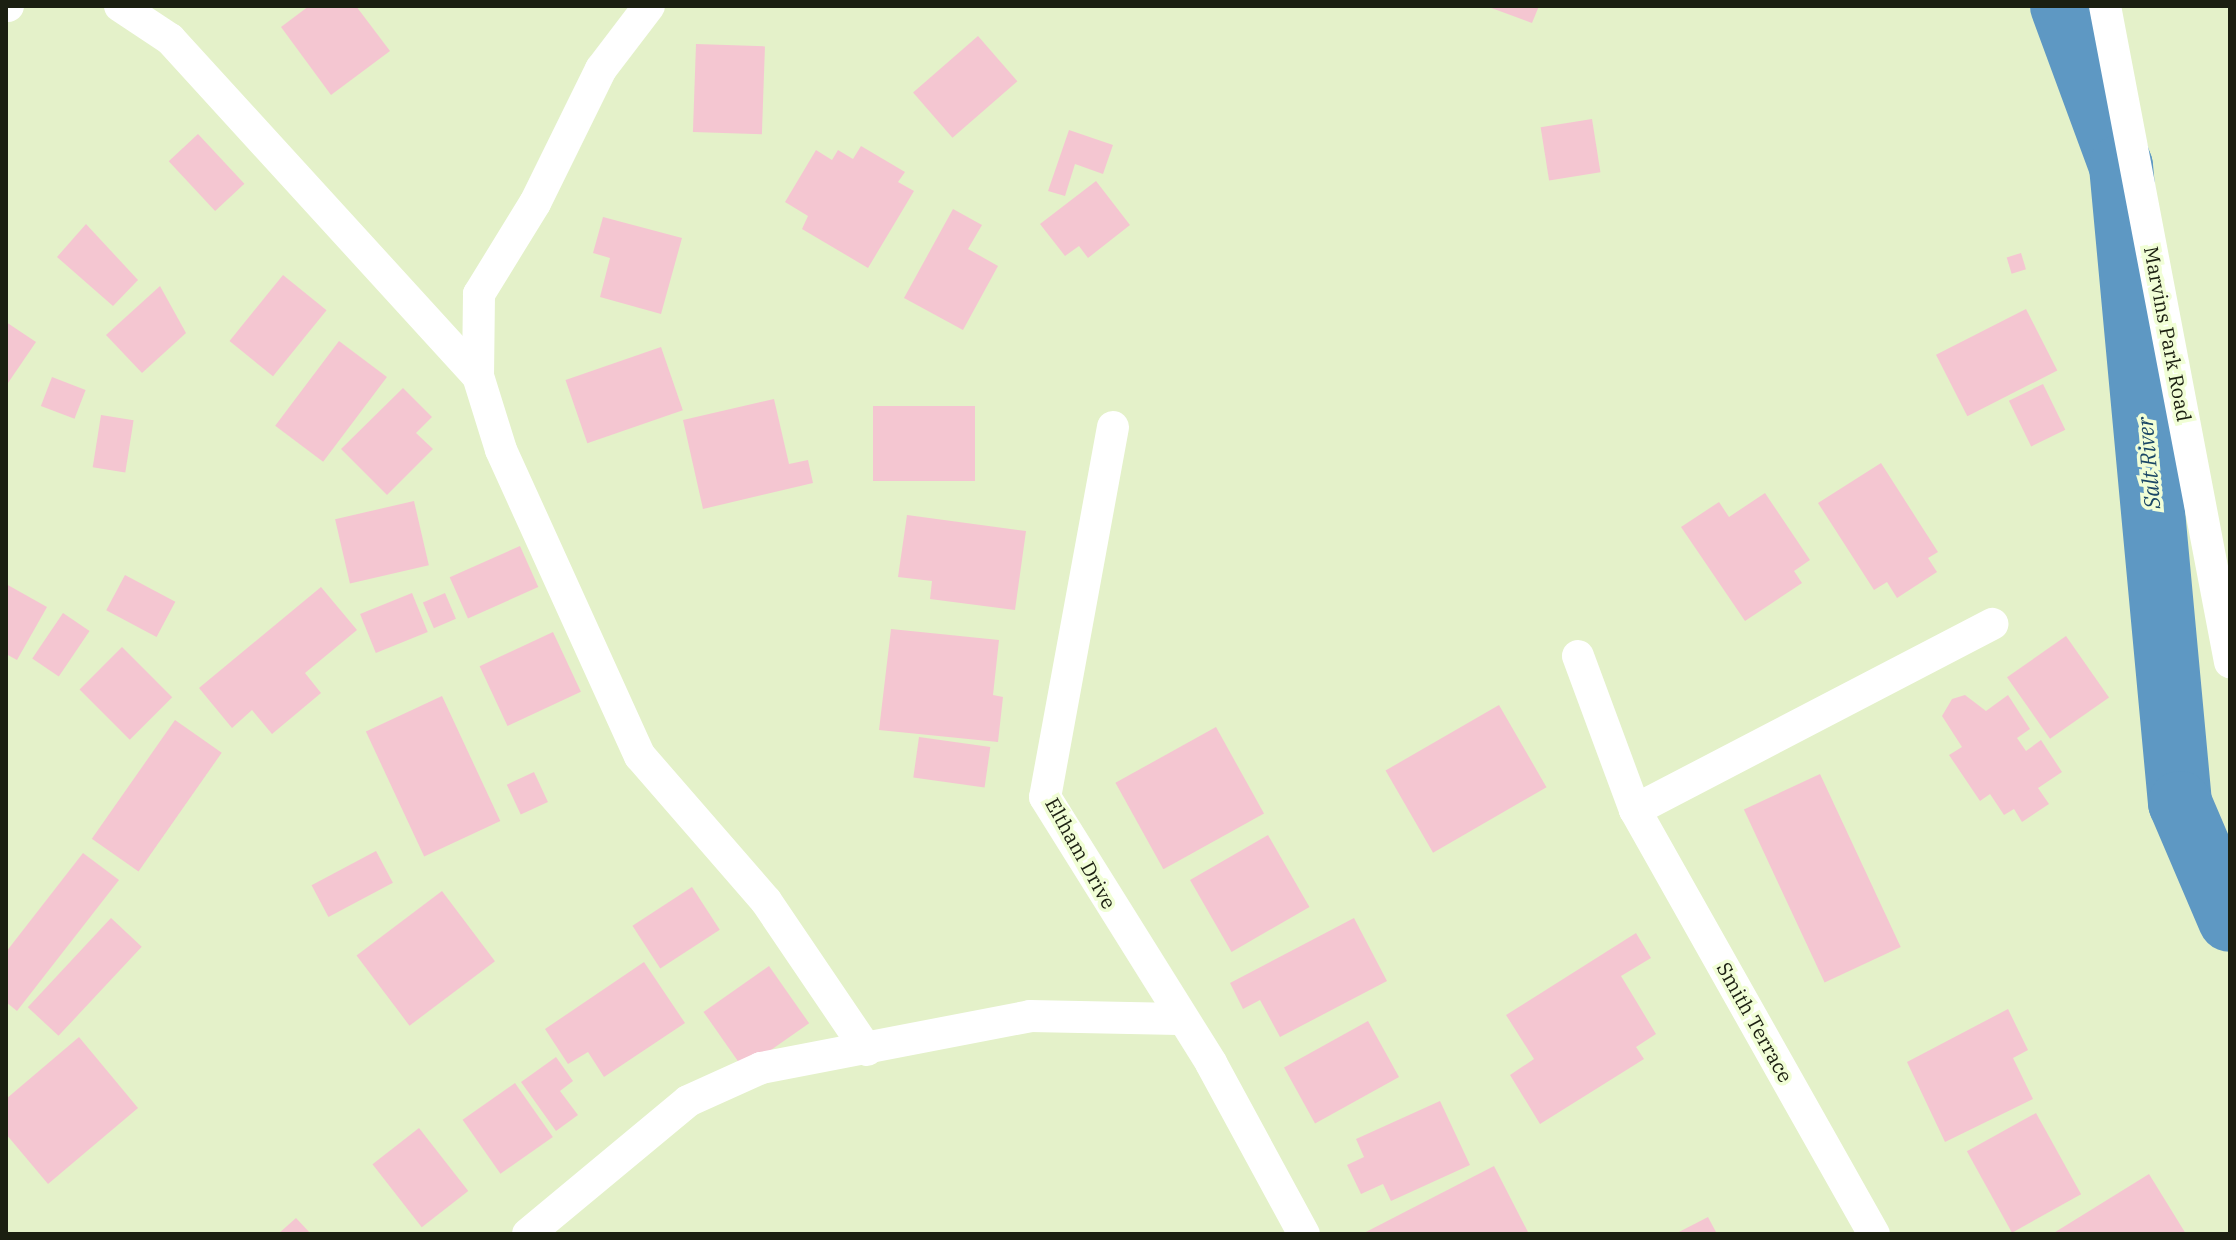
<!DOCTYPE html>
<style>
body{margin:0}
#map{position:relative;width:2236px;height:1240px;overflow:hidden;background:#e4f1c9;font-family:"IBM Plex Serif",serif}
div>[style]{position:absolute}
.river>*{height:64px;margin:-32px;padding:0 32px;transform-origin:32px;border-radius:32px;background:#5e98c3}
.building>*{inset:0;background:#f4c6d1;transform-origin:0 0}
.street>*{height:32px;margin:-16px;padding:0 16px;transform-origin:16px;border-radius:16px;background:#fff}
span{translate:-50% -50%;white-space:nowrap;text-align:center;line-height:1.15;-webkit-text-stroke:7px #f1fed6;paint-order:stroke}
.street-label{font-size:20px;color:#1b1f11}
.water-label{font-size:22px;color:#1a4665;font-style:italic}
.frame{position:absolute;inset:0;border:8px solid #1b1f11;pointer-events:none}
</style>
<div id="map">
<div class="river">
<div style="left:2062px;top:6px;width:171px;rotate:69.8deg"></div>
<div style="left:2121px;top:166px;width:640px;rotate:84.71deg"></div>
<div style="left:2180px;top:803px;width:127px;rotate:66.9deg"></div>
</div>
<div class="building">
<div style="clip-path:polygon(309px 6px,356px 6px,390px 51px,331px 95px,281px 27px)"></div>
<div style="clip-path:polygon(1486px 6px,1539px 6px,1532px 23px)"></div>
<div style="left:978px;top:36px;width:60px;height:86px;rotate:49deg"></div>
<div style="left:696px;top:44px;width:69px;height:88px;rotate:2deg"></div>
<div style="left:1592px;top:119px;width:54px;height:52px;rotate:81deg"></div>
<div style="clip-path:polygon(1069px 130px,1113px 145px,1103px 174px,1075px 164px,1065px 196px,1048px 191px)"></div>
<div style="left:198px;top:134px;width:68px;height:40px;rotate:47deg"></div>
<div style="clip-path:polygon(861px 146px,905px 172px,898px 182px,914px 191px,868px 268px,802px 229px,808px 216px,785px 202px,816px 150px,832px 160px,838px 150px,853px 159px)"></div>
<div style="clip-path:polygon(1096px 181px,1130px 225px,1088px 258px,1079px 246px,1065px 256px,1040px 224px)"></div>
<div style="clip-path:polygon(953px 209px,982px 225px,968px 249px,998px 266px,963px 330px,904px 298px)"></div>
<div style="clip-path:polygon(603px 217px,682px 238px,661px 314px,600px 297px,610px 258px,593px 253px)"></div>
<div style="clip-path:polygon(86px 224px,138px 280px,113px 306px,57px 257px)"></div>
<div style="left:2021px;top:253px;width:17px;height:15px;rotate:73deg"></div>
<div style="left:283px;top:275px;width:56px;height:85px;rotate:39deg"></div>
<div style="clip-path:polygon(160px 286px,186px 333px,142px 373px,106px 335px)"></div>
<div style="left:2026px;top:309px;width:69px;height:101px;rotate:63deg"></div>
<div style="clip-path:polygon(6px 322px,36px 342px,8px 383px,6px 381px)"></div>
<div style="left:339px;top:341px;width:60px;height:106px;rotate:37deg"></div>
<div style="left:661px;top:347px;width:67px;height:101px;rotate:71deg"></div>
<div style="left:52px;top:377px;width:36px;height:31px;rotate:21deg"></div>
<div style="left:2043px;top:384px;width:51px;height:38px;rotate:64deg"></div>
<div style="clip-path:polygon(403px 388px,432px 417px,416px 433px,433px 449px,387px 495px,341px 449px)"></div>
<div style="clip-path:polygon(774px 399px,789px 464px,808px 460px,813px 483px,703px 509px,683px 420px)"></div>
<div style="left:975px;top:406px;width:75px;height:102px;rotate:90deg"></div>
<div style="left:101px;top:415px;width:33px;height:53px;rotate:9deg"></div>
<div style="clip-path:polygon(1881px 463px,1938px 552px,1928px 558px,1937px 572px,1897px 598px,1887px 582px,1874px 590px,1818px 503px)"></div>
<div style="clip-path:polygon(1765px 493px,1810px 560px,1794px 571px,1802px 583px,1745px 621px,1681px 527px,1719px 502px,1729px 517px)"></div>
<div style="left:414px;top:501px;width:66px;height:81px;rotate:77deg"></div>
<div style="clip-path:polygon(907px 515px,1026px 531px,1015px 610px,930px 599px,932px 581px,898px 577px)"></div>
<div style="left:520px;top:546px;width:45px;height:77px;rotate:66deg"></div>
<div style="left:125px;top:575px;width:57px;height:40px;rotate:28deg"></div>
<div style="clip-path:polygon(6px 584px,47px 607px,17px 660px,6px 654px)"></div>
<div style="clip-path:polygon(321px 587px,357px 630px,305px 673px,321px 693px,272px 734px,252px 710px,232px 728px,199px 688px)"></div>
<div style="left:412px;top:593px;width:42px;height:56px;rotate:68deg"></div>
<div style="left:445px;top:593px;width:28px;height:24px;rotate:67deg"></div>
<div style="left:63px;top:613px;width:32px;height:55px;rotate:34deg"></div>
<div style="clip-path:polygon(891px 629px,999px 640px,993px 695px,1003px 697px,998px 742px,879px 730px)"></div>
<div style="left:553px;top:632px;width:66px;height:81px;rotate:65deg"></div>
<div style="left:2066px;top:636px;width:75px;height:72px;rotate:55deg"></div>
<div style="left:122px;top:647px;width:71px;height:60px;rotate:45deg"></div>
<div style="clip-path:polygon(1965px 695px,1986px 711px,2008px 695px,2030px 729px,2017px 738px,2026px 751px,2041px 740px,2062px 772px,2038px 788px,2049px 804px,2022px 822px,2014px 809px,2004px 815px,1990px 794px,1980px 801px,1949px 755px,1962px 747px,1942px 716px,1952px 699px)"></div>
<div style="left:442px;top:696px;width:138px;height:84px;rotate:65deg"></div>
<div style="left:1499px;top:705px;width:95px;height:131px;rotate:60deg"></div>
<div style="left:175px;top:720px;width:57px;height:145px;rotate:35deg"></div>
<div style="left:1216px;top:727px;width:99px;height:115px;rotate:61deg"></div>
<div style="left:919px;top:737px;width:72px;height:41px;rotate:8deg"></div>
<div style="left:534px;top:772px;width:33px;height:30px;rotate:65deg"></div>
<div style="left:1820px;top:774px;width:191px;height:84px;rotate:65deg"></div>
<div style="left:1268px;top:835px;width:83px;height:90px;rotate:60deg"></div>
<div style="left:376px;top:851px;width:36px;height:73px;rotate:62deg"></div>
<div style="clip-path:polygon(83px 853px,119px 880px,17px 1011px,6px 1002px,6px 952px)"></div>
<div style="left:692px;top:887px;width:51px;height:71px;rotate:57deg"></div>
<div style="left:442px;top:891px;width:88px;height:107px;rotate:53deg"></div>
<div style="left:111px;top:918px;width:42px;height:122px;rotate:43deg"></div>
<div style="clip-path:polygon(1354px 918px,1387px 981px,1280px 1037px,1260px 1000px,1243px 1009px,1230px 983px)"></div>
<div style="clip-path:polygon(1636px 933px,1651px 958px,1621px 976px,1656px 1034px,1636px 1047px,1644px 1059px,1540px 1124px,1510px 1075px,1534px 1059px,1506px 1015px)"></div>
<div style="clip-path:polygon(644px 962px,685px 1023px,604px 1077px,588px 1052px,568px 1064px,545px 1029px)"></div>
<div style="left:769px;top:966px;width:70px;height:80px;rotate:55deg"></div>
<div style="clip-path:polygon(2008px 1009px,2028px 1050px,2013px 1058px,2033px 1099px,1945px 1142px,1907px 1062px)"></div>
<div style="left:1368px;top:1021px;width:64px;height:96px;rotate:61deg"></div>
<div style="clip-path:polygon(79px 1037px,138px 1108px,48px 1184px,6px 1134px,6px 1099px)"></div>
<div style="clip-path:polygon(556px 1057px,573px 1081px,560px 1091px,578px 1115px,556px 1131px,521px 1082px)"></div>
<div style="left:515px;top:1083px;width:66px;height:64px;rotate:55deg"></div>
<div style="clip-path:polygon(1440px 1101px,1470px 1165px,1391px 1201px,1383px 1184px,1361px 1194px,1347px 1165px,1364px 1157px,1356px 1139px)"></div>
<div style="left:2036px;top:1113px;width:93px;height:79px;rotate:61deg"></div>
<div style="left:419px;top:1128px;width:80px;height:59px;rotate:52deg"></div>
<div style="clip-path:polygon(1494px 1166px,1529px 1234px,1362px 1234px)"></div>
<div style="clip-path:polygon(2149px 1174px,2186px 1234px,2052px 1234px)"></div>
<div style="clip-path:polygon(1708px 1217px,1717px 1234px,1675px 1234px)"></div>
<div style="clip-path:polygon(296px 1218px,311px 1234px,278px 1234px)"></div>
</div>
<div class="street">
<div style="left:6px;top:6px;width:2px"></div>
<div style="left:120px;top:6px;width:60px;rotate:33.4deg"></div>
<div style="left:170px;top:39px;width:457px;rotate:47.6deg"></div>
<div style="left:649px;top:6px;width:79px;rotate:127.3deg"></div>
<div style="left:601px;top:69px;width:149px;rotate:116.2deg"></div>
<div style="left:535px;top:203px;width:107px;rotate:121.6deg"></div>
<div style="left:479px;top:294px;width:82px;rotate:90.7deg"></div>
<div style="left:478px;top:376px;width:77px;rotate:72.7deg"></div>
<div style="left:501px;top:450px;width:336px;rotate:65.6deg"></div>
<div style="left:640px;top:756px;width:192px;rotate:49deg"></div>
<div style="left:766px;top:901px;width:180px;rotate:55.9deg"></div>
<div style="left:2105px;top:6px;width:668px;rotate:79.21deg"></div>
<div style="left:1113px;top:427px;width:376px;rotate:100.4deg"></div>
<div style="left:1045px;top:797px;width:314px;rotate:58deg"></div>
<div style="left:1211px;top:1063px;width:195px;rotate:61.5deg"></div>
<div style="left:1578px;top:656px;width:164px;rotate:69.7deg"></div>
<div style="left:1635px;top:810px;width:487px;rotate:60.6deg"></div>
<div style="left:1635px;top:810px;width:403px;rotate:-27.5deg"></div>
<div style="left:528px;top:1234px;width:208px;rotate:-39.7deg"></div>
<div style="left:688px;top:1101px;width:80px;rotate:-24.3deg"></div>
<div style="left:761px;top:1068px;width:274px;rotate:-10.9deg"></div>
<div style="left:1030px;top:1016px;width:149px;rotate:1.2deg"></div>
</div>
<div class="street-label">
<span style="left:2168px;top:334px;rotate:79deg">Marvins Park Road</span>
<span style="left:1081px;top:853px;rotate:61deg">Eltham Drive</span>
<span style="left:1755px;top:1022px;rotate:61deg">Smith Terrace</span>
</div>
<div class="water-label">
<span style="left:2148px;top:463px;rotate:-95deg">Salt River</span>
</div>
<div class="frame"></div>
</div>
